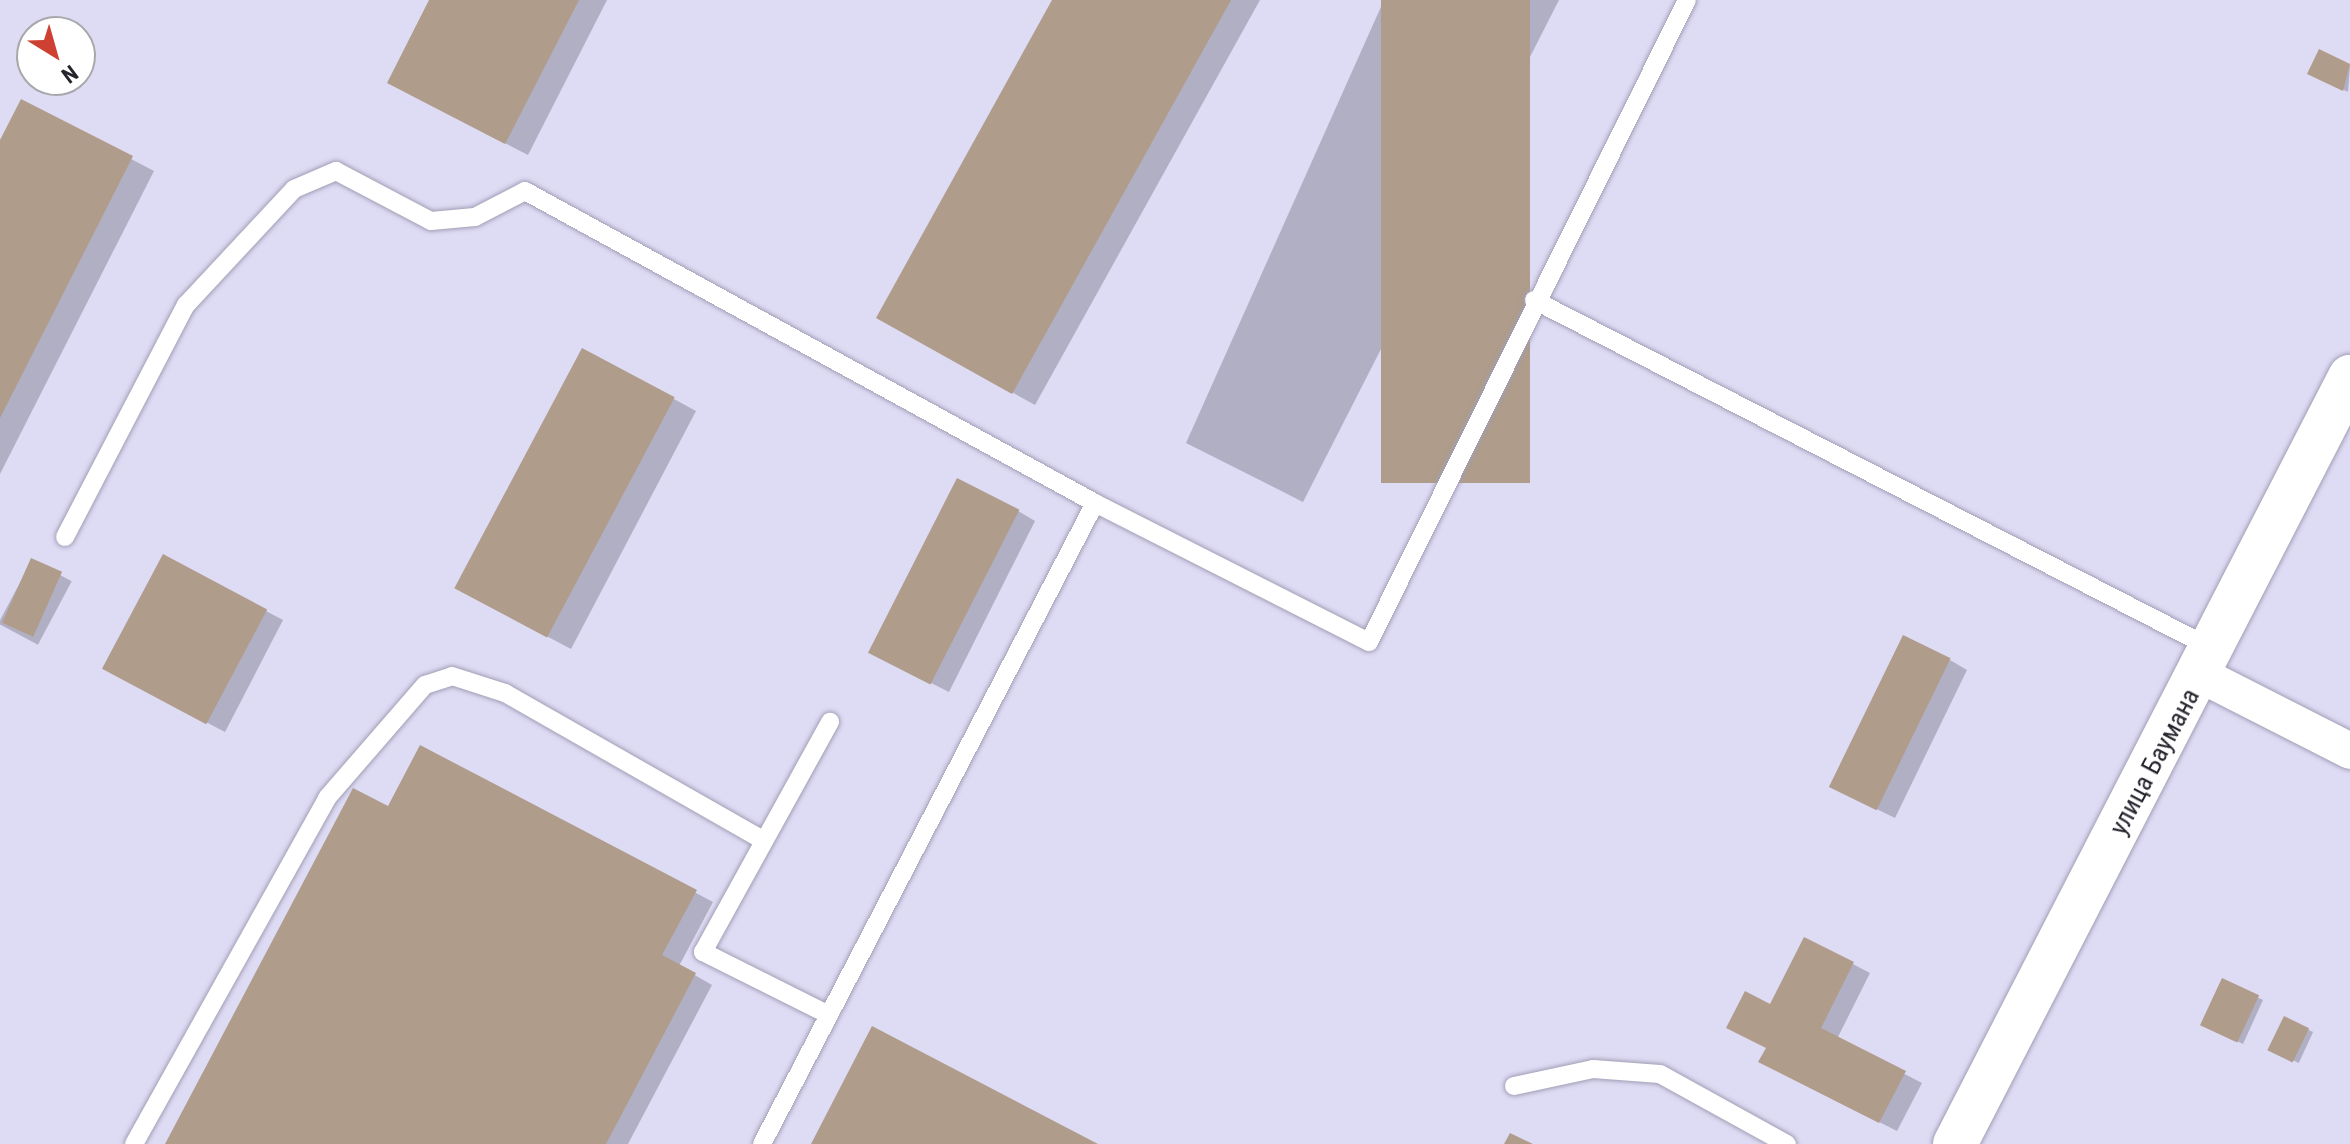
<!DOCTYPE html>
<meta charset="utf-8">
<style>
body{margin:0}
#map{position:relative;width:2350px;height:1144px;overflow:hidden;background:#dedbf4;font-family:"Roboto Condensed",sans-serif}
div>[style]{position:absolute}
.shadow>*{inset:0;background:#0003;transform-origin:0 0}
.building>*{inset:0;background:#af9c8a;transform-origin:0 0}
.roads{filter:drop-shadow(0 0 2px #a19eb5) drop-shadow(0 0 2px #a19eb5)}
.lane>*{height:18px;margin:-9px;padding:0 9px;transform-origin:9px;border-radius:9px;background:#fff}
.street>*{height:36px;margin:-18px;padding:0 18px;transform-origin:18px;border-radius:18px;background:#fff}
.secondary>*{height:44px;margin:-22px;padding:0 22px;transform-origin:22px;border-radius:22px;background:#fff}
span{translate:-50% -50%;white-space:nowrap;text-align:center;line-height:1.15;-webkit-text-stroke:8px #fff;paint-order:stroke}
.street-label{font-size:26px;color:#26252e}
.north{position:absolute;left:16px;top:16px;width:80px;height:80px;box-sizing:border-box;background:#fff;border:2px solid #a8a8ab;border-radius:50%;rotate:143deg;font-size:22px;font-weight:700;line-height:32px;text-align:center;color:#26252e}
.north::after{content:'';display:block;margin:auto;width:28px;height:36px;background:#ce4132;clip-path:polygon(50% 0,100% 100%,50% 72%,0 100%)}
</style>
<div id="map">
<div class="shadow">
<div style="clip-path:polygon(431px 0,607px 0,528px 155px,411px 95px)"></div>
<div style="clip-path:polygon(1055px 0,1260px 0,1035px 405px,878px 318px)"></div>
<div style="clip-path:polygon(1384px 0,1559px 0,1303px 502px,1186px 443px)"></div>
<div style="clip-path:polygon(2320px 52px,2350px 66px,2348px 92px,2310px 73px)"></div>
<div style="clip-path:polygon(22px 102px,154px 171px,0 474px,0 144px)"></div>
<div style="clip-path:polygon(674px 399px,696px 411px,571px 649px,480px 601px)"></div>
<div style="clip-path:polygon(1018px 511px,1035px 521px,949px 692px,889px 662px)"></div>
<div style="clip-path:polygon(163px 557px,283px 620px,225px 732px,122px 678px)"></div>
<div style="left:32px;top:560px;width:45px;height:72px;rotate:28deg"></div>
<div style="clip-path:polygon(1950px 660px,1967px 670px,1895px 818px,1850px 796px)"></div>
<div style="clip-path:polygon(421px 747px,713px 902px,679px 966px,712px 985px,628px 1144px,167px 1144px,389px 809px)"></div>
<div style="clip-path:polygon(1805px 939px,1870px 973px,1837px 1039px,1922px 1083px,1897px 1131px,1778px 1071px,1768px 1048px,1771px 1007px)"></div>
<div style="clip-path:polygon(2223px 981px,2263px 1000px,2243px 1044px,2208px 1027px)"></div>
<div style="left:2285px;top:1019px;width:31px;height:34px;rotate:25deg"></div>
</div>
<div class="building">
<div style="clip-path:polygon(429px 0,579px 0,505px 144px,387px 83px)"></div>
<div style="clip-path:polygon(1052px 0,1231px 0,1012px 394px,876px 318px)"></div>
<div style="left:1381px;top:0;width:149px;height:483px"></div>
<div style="clip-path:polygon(2319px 49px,2350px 64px,2343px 91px,2307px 74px)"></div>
<div style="clip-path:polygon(21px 99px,133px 156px,0 418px,0 140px)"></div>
<div style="left:582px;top:348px;width:105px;height:272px;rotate:28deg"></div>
<div style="left:957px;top:478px;width:70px;height:196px;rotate:27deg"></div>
<div style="left:163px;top:554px;width:118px;height:130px;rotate:28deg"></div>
<div style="left:31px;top:558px;width:34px;height:71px;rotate:24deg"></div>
<div style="left:1903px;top:635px;width:53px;height:169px;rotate:26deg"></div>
<div style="clip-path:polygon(420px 745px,697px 890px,662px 955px,696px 973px,606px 1144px,165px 1144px,353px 788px,388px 806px)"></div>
<div style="clip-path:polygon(1804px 937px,1854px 962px,1821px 1028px,1906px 1071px,1879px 1123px,1758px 1062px,1766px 1048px,1726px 1028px,1745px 991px,1770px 1004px)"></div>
<div style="left:2222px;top:978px;width:41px;height:52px;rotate:25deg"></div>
<div style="left:2284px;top:1016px;width:28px;height:38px;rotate:26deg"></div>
<div style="clip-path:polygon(872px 1026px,1098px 1144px,811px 1144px)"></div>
<div style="clip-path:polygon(1510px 1133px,1533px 1144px,1504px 1144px)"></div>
</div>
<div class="roads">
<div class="lane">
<div style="left:1534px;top:300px;width:761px;rotate:27.2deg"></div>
<div style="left:65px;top:537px;width:262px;rotate:-62.5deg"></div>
<div style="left:186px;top:305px;width:158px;rotate:-47deg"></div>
<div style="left:294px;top:189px;width:46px;rotate:-23.2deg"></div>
<div style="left:336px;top:171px;width:107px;rotate:27.8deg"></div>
<div style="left:431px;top:221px;width:44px;rotate:-5.2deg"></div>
<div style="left:475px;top:217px;width:56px;rotate:-27.5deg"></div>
<div style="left:525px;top:191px;width:650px;rotate:28.69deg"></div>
<div style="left:1095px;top:503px;width:307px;rotate:26.9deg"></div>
<div style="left:1369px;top:642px;width:716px;rotate:-63.65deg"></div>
<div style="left:829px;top:1015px;width:141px;rotate:-153.4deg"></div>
<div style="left:703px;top:952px;width:263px;rotate:-61.1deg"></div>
<div style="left:1514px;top:1086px;width:81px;rotate:-12.1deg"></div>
<div style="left:1593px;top:1069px;width:67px;rotate:4.3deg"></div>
<div style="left:1660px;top:1074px;width:145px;rotate:28.9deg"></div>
<div style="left:134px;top:1144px;width:396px;rotate:-60.8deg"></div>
<div style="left:327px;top:798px;width:150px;rotate:-49.1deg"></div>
<div style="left:425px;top:685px;width:28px;rotate:-18deg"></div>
<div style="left:452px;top:676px;width:56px;rotate:17.8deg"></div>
<div style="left:505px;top:693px;width:295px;rotate:29.7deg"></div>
<div style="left:762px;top:1144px;width:722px;rotate:-62.55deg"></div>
</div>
<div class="street">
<div style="left:2201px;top:675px;width:167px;rotate:27deg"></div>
</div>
<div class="secondary">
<div style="left:1955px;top:1144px;width:863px;rotate:-62.75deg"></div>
</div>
</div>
<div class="street-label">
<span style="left:2155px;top:762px;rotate:-62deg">улица Баумана</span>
</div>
<div class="north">N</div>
</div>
